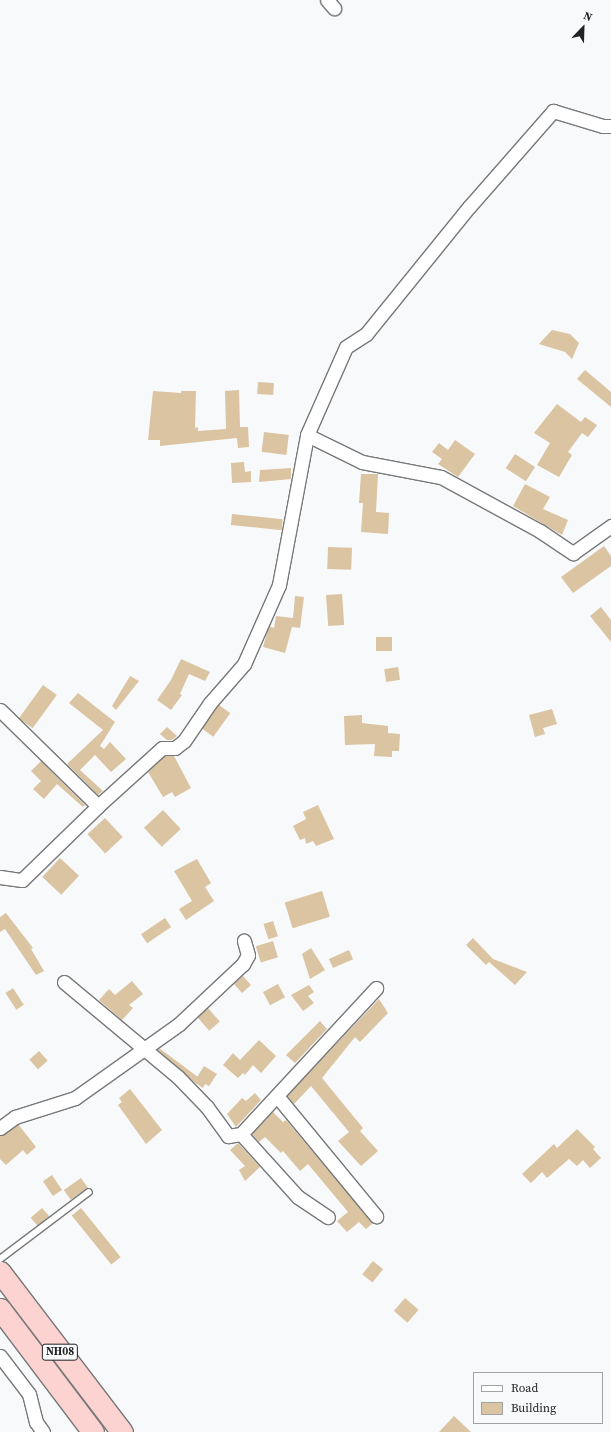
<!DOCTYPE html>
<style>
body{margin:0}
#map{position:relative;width:611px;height:1432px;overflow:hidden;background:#f8f9fa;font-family:"Source Serif 4",serif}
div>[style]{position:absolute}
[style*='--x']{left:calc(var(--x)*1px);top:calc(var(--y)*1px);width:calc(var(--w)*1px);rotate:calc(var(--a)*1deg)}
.building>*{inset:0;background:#dbc4a2;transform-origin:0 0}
.roads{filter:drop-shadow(1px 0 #777879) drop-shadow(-1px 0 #777879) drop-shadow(0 1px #777879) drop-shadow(0 -1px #777879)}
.service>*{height:6px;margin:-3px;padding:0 3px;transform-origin:3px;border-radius:3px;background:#fff}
.minor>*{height:13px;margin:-6.5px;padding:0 6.5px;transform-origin:6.5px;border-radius:6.5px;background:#fff}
.trunk>*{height:21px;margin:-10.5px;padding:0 10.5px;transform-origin:10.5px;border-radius:10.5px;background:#fcd3d0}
span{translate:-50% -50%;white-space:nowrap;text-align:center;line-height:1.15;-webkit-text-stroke:3.5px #f8f9fa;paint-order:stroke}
.shield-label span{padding:1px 3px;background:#f8f9fa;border:1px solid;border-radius:3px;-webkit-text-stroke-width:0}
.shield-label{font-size:11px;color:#212222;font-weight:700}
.legend{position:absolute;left:473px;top:1372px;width:130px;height:52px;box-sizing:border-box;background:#f8f9fa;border:1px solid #a2a3a4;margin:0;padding:5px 7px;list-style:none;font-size:12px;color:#212222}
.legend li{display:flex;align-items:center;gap:8px;height:20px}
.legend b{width:20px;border:1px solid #a2a3a4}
.north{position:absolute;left:563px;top:8px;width:40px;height:40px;-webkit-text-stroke:3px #f8f9fa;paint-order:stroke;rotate:23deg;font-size:11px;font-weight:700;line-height:16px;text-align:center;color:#212222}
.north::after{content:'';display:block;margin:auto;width:14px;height:18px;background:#212222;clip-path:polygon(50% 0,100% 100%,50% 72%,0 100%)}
</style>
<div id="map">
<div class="building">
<i style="clip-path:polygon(552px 330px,570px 334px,579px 343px,572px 359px,565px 352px,539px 344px)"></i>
<i style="clip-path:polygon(585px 370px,611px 392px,611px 407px,577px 379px)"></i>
<i style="left:258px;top:382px;width:16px;height:12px;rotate:4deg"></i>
<i style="clip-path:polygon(239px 390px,240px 427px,248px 427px,249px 447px,238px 448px,237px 438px,160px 446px,160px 440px,148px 440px,153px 391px,181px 393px,181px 391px,196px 391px,195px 428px,198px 427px,198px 431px,226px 429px,225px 391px)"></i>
<i style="clip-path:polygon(557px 404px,581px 422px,585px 417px,597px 425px,588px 437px,582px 433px,568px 452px,572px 455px,559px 477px,537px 465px,550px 443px,534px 433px)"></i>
<i style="left:264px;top:432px;width:25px;height:20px;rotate:7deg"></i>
<i style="clip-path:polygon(455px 440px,475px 454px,458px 477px,438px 464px,442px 459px,432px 452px,439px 443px,448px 450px)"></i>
<i style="left:515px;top:454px;width:24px;height:17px;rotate:33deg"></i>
<i style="clip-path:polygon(244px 462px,245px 472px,251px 471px,251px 482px,232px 483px,231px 463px)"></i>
<i style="clip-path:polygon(291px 468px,291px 479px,259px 482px,260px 470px)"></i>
<i style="clip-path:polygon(361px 474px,378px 474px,376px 512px,389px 513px,388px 534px,361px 532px,363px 503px,359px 503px)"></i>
<i style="clip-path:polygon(525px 484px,550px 497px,543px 509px,568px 520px,562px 535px,513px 506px)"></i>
<i style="left:232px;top:514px;width:51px;height:11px;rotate:6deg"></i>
<i style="clip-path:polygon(604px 546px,611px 556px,611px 566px,573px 593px,561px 577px)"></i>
<i style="left:328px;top:547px;width:24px;height:22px;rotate:2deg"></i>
<i style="left:342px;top:594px;width:31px;height:16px;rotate:86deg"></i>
<i style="clip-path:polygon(295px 596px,304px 597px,300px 628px,292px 627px,285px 653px,263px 647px,269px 626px,274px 628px,276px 616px,293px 618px)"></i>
<i style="clip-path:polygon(601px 607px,611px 620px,611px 642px,590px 616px)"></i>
<i style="left:392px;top:637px;width:14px;height:16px;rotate:90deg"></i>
<i style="clip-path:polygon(181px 659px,210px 672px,205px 681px,189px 674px,180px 694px,182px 695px,171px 710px,157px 700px,171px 680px)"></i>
<i style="left:398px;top:667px;width:13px;height:14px;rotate:81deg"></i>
<i style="clip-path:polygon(130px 676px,139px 681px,116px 710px,112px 706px)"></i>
<i style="left:43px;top:685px;width:17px;height:41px;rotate:36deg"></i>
<i style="clip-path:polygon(78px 693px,115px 722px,100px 746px,104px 749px,110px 742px,126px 759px,111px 772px,95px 755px,80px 770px,103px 791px,98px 795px,67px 764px,103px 730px,69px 703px)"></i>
<i style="left:219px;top:705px;width:14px;height:29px;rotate:36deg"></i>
<i style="clip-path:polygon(552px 709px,557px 724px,543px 728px,545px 734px,535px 737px,529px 715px)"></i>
<i style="clip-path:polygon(362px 715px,362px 723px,388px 726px,388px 733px,400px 734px,399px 751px,392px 751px,392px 757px,374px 756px,375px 744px,345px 745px,344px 716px)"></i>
<i style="clip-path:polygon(167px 727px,177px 736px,172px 740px,167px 740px,160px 734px)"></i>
<i style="clip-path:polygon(165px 756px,174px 756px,191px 788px,175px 797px,172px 792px,163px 797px,148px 772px)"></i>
<i style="clip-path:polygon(41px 761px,85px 805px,83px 807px,57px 784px,44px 799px,33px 789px,41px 781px,31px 771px)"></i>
<i style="clip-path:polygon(318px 805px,334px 839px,316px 846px,313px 841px,306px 844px,305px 838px,300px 840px,293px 826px,306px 819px,303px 812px)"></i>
<i style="left:163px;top:810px;width:26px;height:26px;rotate:47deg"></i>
<i style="left:105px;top:818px;width:26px;height:24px;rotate:47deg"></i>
<i style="left:60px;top:858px;width:26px;height:26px;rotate:43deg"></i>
<i style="clip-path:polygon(197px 859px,211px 883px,205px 887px,214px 901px,186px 920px,179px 909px,192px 901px,174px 871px)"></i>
<i style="left:322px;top:891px;width:27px;height:39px;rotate:73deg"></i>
<i style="clip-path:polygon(6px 913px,33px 948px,31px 949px,44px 971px,36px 975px,5px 929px,0 932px,0 917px)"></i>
<i style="left:165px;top:918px;width:11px;height:29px;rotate:56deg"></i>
<i style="left:273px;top:921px;width:16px;height:10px;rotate:72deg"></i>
<i style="clip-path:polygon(473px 938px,493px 959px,527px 972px,515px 985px,489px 962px,486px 965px,466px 945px)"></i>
<i style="left:273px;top:941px;width:17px;height:18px;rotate:73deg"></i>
<i style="clip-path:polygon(311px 948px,325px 970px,310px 979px,302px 954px)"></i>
<i style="left:349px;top:950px;width:10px;height:22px;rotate:66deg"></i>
<i style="left:243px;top:976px;width:12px;height:12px;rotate:48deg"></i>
<i style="clip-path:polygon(132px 981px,143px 994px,129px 1005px,133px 1008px,122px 1020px,99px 1000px,109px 989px,115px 995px)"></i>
<i style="left:278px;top:984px;width:15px;height:17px;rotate:62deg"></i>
<i style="clip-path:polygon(309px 985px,314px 992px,308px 996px,314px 1003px,303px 1011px,291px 995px)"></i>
<i style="left:13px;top:988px;width:20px;height:9px;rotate:57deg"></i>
<i style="clip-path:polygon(379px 999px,388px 1013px,360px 1042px,355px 1037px,322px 1078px,363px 1128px,360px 1131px,378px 1151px,361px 1166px,338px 1141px,349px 1132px,311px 1086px,294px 1104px,287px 1096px)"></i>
<i style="left:208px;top:1008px;width:18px;height:14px;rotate:49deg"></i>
<i style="clip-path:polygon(320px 1021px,327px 1029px,295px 1063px,286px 1055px)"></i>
<i style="clip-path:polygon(259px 1040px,276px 1056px,261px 1073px,253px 1065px,245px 1075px,243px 1073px,238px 1078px,223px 1065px,233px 1053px,240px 1060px)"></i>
<i style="clip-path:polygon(159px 1048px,198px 1077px,194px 1082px,157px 1049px)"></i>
<i style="left:39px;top:1051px;width:13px;height:13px;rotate:48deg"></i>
<i style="clip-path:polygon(204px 1066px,217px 1074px,209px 1086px,205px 1084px,203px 1088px,194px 1082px)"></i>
<i style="clip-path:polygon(130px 1089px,162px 1130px,146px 1144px,118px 1105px,122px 1102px,119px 1098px)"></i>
<i style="clip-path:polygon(255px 1093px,261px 1100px,236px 1127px,227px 1114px,242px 1098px,246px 1101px)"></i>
<i style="clip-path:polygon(273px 1112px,283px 1122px,286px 1120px,373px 1223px,366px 1229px,359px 1222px,347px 1232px,337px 1221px,348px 1212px,308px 1164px,300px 1171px,283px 1151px,281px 1153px,265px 1137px,259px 1142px,252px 1134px)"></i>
<i style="clip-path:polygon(18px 1124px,36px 1147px,27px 1155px,23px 1150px,6px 1165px,0 1159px,0 1136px)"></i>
<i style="clip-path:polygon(577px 1129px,595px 1147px,593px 1149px,601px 1158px,590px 1168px,583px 1160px,577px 1166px,569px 1159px,547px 1178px,542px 1172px,531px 1183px,522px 1174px,554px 1144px,557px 1148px)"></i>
<i style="clip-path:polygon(238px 1143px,260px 1167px,245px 1181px,239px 1170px,245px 1166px,230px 1150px)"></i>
<i style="left:52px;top:1175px;width:18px;height:11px;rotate:56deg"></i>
<i style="left:81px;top:1178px;width:12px;height:21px;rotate:55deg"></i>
<i style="left:42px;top:1208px;width:11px;height:15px;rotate:49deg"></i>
<i style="left:81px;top:1208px;width:63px;height:12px;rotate:51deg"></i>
<i style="left:373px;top:1261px;width:13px;height:17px;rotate:39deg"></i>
<i style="left:405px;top:1298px;width:18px;height:17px;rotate:41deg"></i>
<i style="clip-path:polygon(454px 1416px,471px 1432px,439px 1432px)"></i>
</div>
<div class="roads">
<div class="service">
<i style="--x:0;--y:1259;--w:111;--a:-37"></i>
</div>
<div class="minor">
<i style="--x:327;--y:0;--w:11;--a:49"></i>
<i style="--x:307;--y:435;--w:96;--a:-66.1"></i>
<i style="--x:346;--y:347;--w:24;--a:-33"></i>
<i style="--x:366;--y:334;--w:164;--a:-51"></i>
<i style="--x:469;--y:207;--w:128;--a:-48.8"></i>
<i style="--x:553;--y:111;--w:52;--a:16.7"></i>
<i style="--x:603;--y:126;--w:8;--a:0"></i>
<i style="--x:0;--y:710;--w:137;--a:44.4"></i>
<i style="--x:0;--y:877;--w:22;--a:8"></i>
<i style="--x:22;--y:880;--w:106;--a:-44.2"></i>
<i style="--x:98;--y:806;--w:86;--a:-42.2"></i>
<i style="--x:162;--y:748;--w:13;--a:0"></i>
<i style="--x:175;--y:748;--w:11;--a:-38"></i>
<i style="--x:184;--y:741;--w:46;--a:-55.6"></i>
<i style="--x:210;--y:703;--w:52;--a:-48.9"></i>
<i style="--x:244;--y:664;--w:86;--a:-66.1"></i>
<i style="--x:279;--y:585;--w:153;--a:-79.4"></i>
<i style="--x:307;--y:435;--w:61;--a:26.1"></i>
<i style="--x:362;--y:462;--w:80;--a:10.8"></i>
<i style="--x:441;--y:477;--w:113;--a:28.6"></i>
<i style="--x:540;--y:531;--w:40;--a:34"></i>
<i style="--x:573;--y:553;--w:47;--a:-35.4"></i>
<i style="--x:64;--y:982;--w:148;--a:39.8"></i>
<i style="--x:178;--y:1077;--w:42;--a:46"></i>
<i style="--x:207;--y:1107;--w:36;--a:54"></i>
<i style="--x:228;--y:1136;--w:13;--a:-9"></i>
<i style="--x:241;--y:1134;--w:85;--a:47.9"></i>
<i style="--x:298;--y:1197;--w:36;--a:34"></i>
<i style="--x:277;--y:1096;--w:156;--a:50.5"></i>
<i style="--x:0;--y:1128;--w:19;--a:-36"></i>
<i style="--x:15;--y:1117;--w:63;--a:-17.6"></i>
<i style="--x:75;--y:1098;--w:128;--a:-35.4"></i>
<i style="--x:179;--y:1024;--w:88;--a:-43.2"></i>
<i style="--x:243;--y:964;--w:10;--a:-61"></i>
<i style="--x:248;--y:955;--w:15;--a:-106"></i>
<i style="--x:241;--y:1134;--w:199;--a:-47.2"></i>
<i style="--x:0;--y:1356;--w:48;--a:52.7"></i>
<i style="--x:29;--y:1394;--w:29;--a:76"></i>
<i style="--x:36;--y:1422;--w:12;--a:55"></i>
</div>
<div class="trunk">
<i style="--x:0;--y:1272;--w:201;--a:52.7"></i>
<i style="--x:0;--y:1309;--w:154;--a:52.9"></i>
</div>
</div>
<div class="shield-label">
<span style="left:60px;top:1352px">NH08</span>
</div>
<ul class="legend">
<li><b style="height:5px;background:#fff"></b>Road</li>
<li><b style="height:11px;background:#dbc4a2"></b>Building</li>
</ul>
<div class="north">N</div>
</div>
